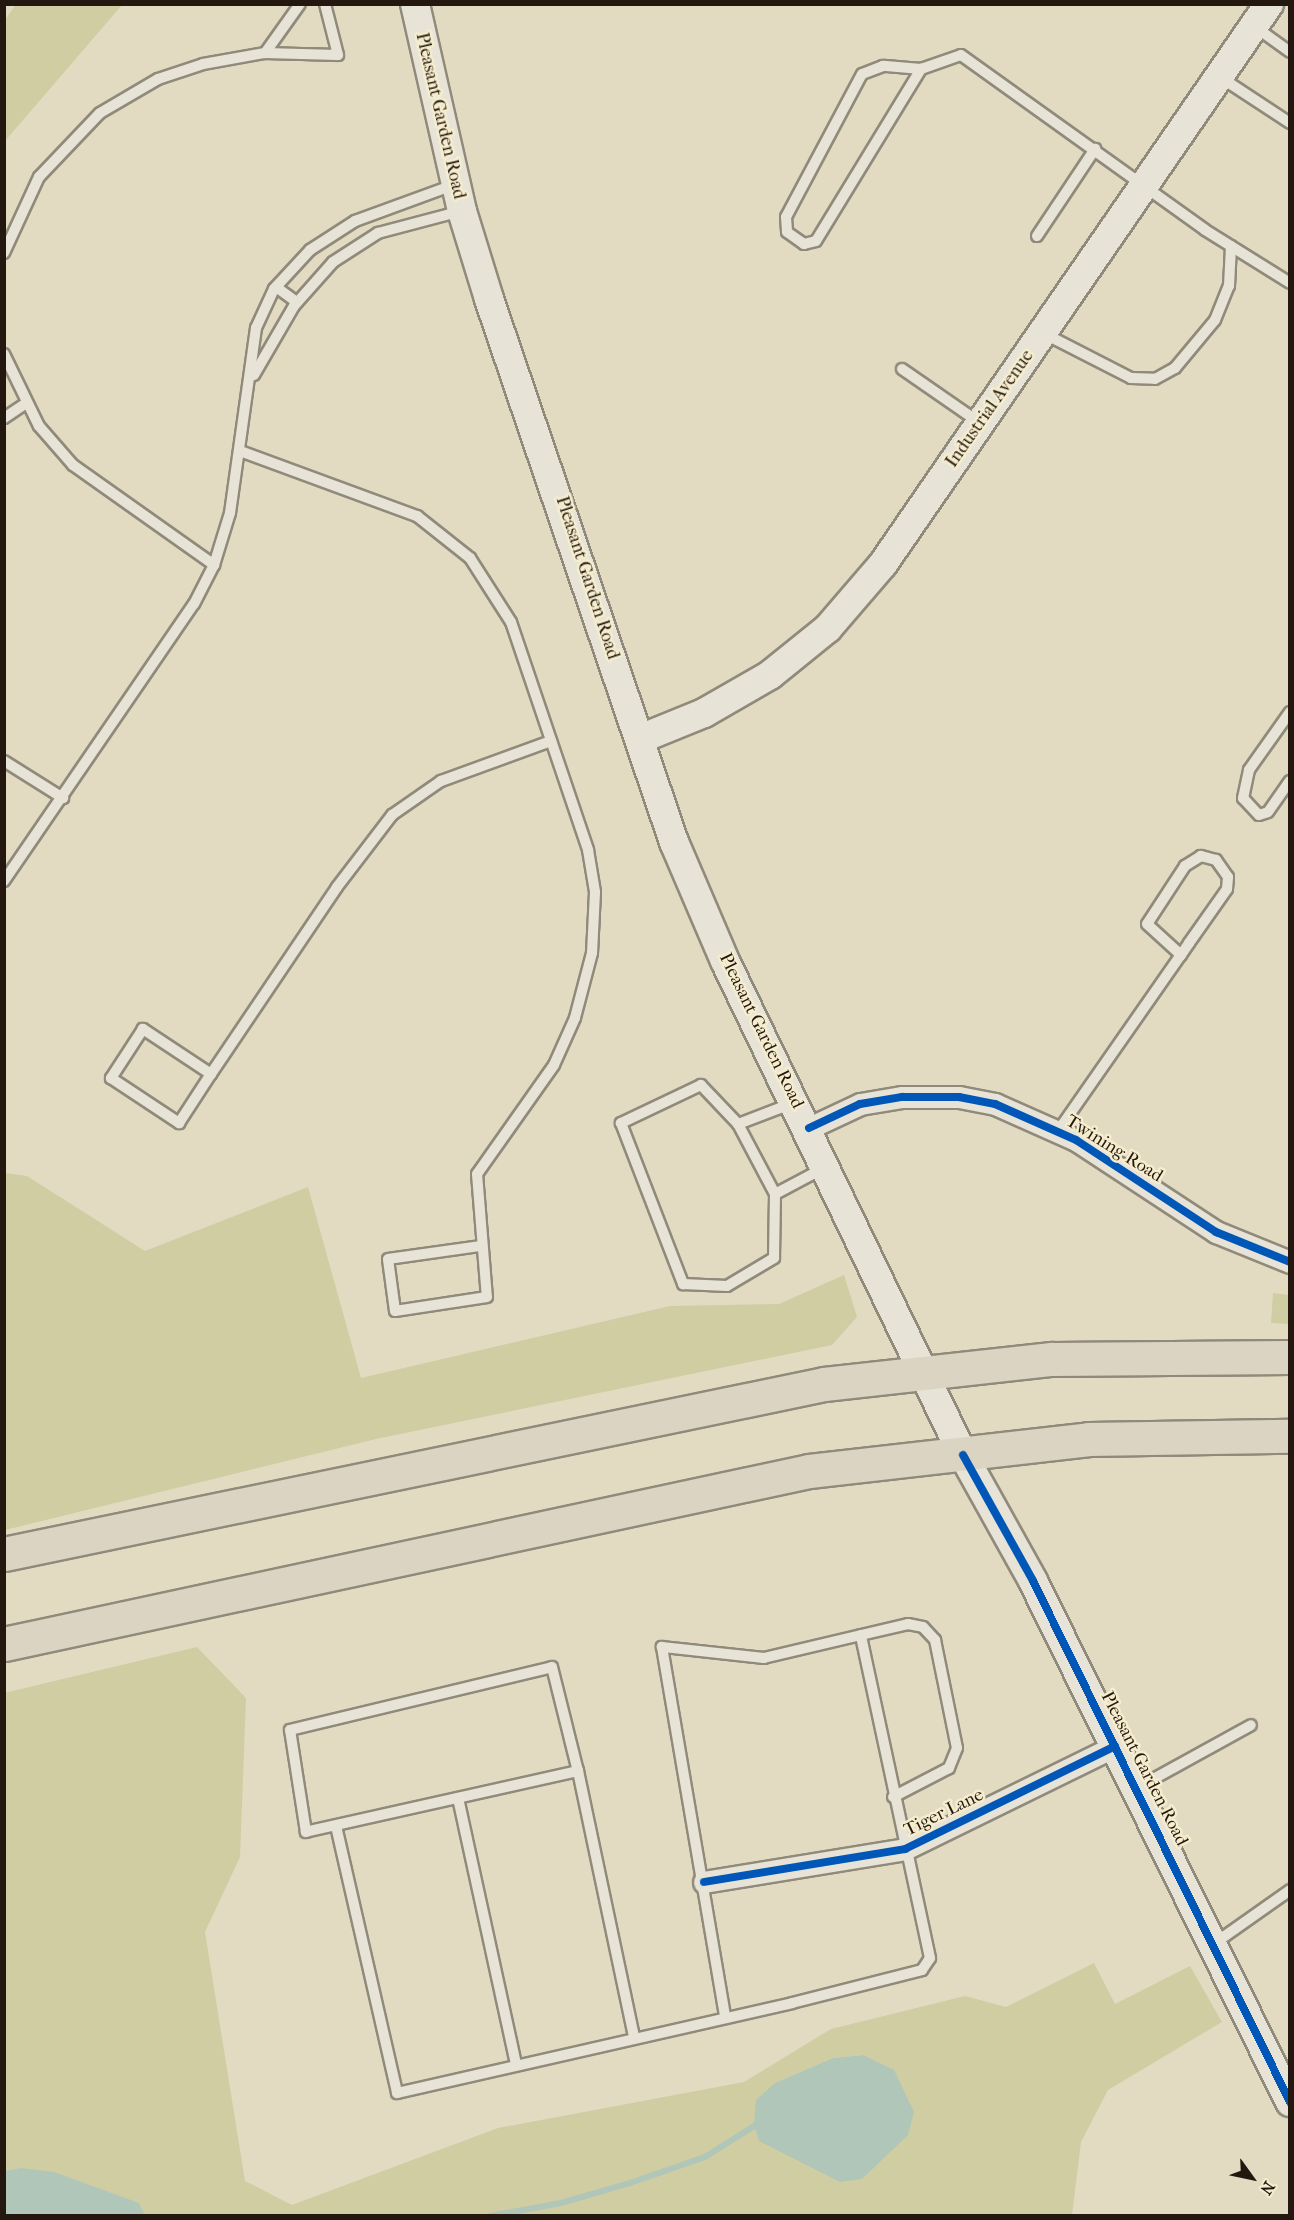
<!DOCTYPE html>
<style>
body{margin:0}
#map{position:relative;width:1294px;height:2220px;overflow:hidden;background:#e2dbc1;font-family:"IM FELL French Canon",serif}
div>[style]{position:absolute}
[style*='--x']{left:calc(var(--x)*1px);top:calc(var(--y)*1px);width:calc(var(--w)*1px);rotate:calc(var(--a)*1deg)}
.green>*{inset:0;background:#d0cda2}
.water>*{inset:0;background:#b0c6b8}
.stream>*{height:6px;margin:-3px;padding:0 3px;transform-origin:3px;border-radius:3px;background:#b0c6b8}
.roads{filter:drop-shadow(2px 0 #908a7b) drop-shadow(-2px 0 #908a7b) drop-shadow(0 2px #908a7b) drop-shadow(0 -2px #908a7b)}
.lane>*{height:10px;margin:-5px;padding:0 5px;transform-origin:5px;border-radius:5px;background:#e7e4d7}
.street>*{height:21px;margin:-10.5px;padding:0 10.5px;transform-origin:10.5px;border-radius:10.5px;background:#e7e4d7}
.secondary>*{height:28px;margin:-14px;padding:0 14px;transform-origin:14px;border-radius:14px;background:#e7e4d7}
.highway>*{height:33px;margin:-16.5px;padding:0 16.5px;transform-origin:16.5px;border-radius:16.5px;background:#dbd4c2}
.cycleway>*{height:8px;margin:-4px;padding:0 4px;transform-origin:4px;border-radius:4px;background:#0057b8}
span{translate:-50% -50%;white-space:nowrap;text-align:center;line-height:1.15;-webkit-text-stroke:5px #f5edce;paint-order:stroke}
.street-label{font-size:18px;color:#24170f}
.frame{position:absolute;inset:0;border:6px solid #24170f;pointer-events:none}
.north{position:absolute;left:1222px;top:2148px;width:60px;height:60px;-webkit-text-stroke:4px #f5edce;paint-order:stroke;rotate:123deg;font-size:16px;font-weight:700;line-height:24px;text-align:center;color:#24170f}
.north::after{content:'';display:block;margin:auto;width:21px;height:27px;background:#24170f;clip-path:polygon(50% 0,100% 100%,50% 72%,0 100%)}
</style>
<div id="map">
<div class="green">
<i style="clip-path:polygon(16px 4px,122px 5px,5px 141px,5px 20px)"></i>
<i style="clip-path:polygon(5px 1173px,27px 1176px,145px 1251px,308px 1187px,361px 1378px,670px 1306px,779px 1304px,844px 1275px,857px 1317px,832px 1345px,376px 1439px,5px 1530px)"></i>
<i style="clip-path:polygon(1273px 1293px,1289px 1295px,1289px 1324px,1271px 1323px)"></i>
<i style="clip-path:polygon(evenodd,197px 1647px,246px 1698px,240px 1857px,205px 1932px,245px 2181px,292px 2205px,498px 2128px,744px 2082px,831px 2029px,965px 1996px,1006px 2007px,1094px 1963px,1115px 2004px,1190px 1966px,1222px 2022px,1108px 2090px,1081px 2142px,1072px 2215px,145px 2215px,139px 2203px,20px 2168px,5px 2171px,4px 1693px,197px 1647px,863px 2055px,775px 2083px,833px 2058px,863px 2055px)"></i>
</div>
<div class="water">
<i style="clip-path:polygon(863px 2055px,894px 2070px,914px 2112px,908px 2135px,862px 2179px,840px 2182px,759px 2141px,754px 2124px,756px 2100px,775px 2083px,833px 2058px)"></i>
<i style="clip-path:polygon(20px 2168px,54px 2172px,139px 2203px,145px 2215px,5px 2215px,5px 2171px)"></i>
</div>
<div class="stream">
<i style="--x:490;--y:2216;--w:72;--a:-10.4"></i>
<i style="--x:561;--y:2203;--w:72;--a:-16.2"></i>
<i style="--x:630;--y:2183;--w:79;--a:-19.1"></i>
<i style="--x:705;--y:2157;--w:64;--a:-32.2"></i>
</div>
<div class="roads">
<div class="lane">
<i style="--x:1254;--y:26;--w:44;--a:35.8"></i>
<i style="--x:265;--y:53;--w:60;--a:-54.5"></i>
<i style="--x:921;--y:69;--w:38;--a:-175"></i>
<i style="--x:883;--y:66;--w:22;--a:159"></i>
<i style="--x:862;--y:74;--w:162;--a:118"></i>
<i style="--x:786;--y:217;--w:15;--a:86"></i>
<i style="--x:787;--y:232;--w:21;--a:35"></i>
<i style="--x:804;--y:244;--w:12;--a:-14"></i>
<i style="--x:816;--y:241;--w:202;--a:-58.6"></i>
<i style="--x:921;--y:69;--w:42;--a:-19.3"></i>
<i style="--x:961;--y:55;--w:300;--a:35.6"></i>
<i style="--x:1205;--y:230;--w:100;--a:31.9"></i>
<i style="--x:1220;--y:77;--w:84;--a:33.3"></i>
<i style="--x:1037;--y:236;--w:105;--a:-56.3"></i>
<i style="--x:4;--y:253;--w:84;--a:-65.3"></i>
<i style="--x:39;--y:177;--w:88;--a:-46.4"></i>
<i style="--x:100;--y:113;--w:67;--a:-30.4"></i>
<i style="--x:158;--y:79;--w:47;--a:-18.4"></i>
<i style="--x:203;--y:64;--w:63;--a:-10.1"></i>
<i style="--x:265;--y:53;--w:73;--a:1.6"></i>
<i style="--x:338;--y:55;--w:53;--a:-104.3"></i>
<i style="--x:276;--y:287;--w:26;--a:36"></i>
<i style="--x:1043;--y:333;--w:99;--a:27.1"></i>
<i style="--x:1131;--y:378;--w:24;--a:2"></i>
<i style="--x:1155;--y:379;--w:23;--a:-29"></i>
<i style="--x:1175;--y:368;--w:62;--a:-50.2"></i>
<i style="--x:1215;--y:320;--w:37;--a:-68"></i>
<i style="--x:1229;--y:286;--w:40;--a:-87.1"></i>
<i style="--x:4;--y:354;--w:80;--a:64.1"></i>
<i style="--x:39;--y:426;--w:52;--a:48.9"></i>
<i style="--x:73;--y:465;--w:173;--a:35.3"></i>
<i style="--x:902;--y:369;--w:95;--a:34.7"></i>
<i style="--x:254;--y:375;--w:80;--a:-59.9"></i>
<i style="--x:294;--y:306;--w:59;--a:-48.4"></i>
<i style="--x:333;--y:262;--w:54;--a:-32.8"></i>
<i style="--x:378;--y:233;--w:86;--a:-14.8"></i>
<i style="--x:4;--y:418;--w:25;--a:-34"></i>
<i style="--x:240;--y:451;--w:189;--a:20.2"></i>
<i style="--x:417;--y:516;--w:68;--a:38.4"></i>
<i style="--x:470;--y:558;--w:76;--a:57.4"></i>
<i style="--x:511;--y:622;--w:241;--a:71.3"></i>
<i style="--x:588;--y:850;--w:43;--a:80.5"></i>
<i style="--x:595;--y:892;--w:61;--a:92.8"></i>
<i style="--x:592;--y:953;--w:67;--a:104.7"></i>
<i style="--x:575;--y:1018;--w:51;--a:114.1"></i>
<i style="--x:554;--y:1065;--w:133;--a:125.2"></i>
<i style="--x:477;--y:1174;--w:123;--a:85.4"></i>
<i style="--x:487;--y:1297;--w:93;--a:171.3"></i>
<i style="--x:395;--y:1311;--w:52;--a:-97.7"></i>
<i style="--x:388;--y:1259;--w:94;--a:-8"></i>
<i style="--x:1290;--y:712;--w:71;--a:125.3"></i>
<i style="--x:1249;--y:770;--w:29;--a:102"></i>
<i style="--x:1243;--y:798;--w:23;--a:47"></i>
<i style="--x:1259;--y:815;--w:9;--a:-18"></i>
<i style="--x:1268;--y:812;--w:38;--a:-55"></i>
<i style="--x:4;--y:761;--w:70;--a:32.1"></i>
<i style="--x:4;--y:881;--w:336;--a:-55.6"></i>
<i style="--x:194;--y:604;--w:44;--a:-62.9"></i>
<i style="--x:214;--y:565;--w:54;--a:-72.9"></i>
<i style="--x:230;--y:513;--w:187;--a:-82"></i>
<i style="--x:256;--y:328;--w:43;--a:-65.2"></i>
<i style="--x:274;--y:289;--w:53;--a:-47.3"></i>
<i style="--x:310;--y:250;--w:54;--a:-32.8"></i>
<i style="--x:355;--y:221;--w:108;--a:-20.1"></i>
<i style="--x:211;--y:1074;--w:82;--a:-146.5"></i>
<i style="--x:143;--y:1029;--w:59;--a:123.1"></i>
<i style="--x:111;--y:1078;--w:82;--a:33.5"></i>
<i style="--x:179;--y:1123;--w:59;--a:-56.9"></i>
<i style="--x:211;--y:1074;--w:225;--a:-56"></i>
<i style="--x:337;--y:887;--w:91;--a:-52.6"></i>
<i style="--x:392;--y:815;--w:60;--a:-34.8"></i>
<i style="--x:441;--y:781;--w:117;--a:-20"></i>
<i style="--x:793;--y:1103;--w:59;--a:159.1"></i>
<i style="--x:738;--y:1124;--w:54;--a:-133.5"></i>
<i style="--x:701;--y:1085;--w:89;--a:154.6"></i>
<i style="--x:621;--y:1123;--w:173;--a:68.9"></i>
<i style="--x:683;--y:1284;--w:44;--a:2.6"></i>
<i style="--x:727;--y:1286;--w:55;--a:-30.8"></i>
<i style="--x:774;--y:1258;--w:64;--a:-89.1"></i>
<i style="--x:775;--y:1194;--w:53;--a:-28"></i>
<i style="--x:738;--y:1124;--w:79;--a:62.1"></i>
<i style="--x:1058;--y:1131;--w:215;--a:-55.1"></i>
<i style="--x:1181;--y:955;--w:14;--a:-56"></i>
<i style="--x:1189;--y:943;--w:66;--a:-54.9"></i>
<i style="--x:1227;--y:889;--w:12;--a:-85"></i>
<i style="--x:1228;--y:877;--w:21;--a:-125"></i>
<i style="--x:1216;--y:860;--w:16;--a:-165"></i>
<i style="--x:1201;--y:856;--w:19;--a:148"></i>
<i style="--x:1185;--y:866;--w:69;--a:123.2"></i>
<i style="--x:1147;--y:924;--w:46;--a:42.4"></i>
<i style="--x:861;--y:1635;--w:48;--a:-13.2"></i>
<i style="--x:908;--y:1624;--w:15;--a:11"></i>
<i style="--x:923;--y:1627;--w:18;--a:47"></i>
<i style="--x:935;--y:1640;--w:110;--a:78.5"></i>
<i style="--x:957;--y:1748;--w:22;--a:112"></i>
<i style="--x:949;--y:1768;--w:63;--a:152.6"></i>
<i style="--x:552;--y:1667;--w:107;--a:76"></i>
<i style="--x:578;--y:1771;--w:279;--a:167.4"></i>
<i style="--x:306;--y:1832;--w:103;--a:-98.9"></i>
<i style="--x:290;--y:1730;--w:269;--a:-13.5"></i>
<i style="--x:578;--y:1771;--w:272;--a:78.1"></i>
<i style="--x:1137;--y:1788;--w:130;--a:-28.9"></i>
<i style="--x:458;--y:1798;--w:273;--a:77.7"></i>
<i style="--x:336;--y:1826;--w:274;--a:77.1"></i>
<i style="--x:397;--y:2093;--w:405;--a:-12.8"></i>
<i style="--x:792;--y:2003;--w:134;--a:-14.2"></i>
<i style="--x:922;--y:1970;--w:14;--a:-56"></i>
<i style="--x:930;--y:1958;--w:330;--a:-102.1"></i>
<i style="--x:861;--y:1635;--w:100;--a:166.7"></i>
<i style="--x:764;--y:1658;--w:103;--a:-173.8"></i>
<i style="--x:662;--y:1647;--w:374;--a:80.3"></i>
<i style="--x:1215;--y:1943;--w:92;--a:-35.2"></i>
</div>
<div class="street">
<i style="--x:809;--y:1128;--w:56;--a:-25.2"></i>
<i style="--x:860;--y:1104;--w:43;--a:-9.5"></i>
<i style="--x:902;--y:1097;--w:57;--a:0"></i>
<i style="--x:959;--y:1097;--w:37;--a:11"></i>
<i style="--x:995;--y:1104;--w:89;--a:24"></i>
<i style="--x:1076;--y:1140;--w:168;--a:33.3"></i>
<i style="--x:1216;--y:1232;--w:80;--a:22.1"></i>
<i style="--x:704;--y:1882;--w:204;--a:-9.3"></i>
<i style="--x:905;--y:1849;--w:234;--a:-26.1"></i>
</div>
<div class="secondary">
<i style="--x:415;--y:4;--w:212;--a:77.2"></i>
<i style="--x:462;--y:211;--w:92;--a:72.9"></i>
<i style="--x:489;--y:299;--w:574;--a:71.19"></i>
<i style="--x:674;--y:842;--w:129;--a:66.8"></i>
<i style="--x:725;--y:961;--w:548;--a:64.28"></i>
<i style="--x:963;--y:1455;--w:144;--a:60.9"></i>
<i style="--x:1033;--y:1581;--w:581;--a:63.74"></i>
<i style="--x:640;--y:739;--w:69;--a:-22.1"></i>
<i style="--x:704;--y:713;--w:76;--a:-29.9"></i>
<i style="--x:770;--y:675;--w:75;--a:-39"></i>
<i style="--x:828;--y:628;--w:84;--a:-49.3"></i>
<i style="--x:883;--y:564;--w:680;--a:-55.42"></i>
</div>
<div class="highway">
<i style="--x:4;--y:1554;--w:837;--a:-11.71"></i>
<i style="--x:824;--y:1384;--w:229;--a:-6.3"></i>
<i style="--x:1052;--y:1359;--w:238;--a:-0.5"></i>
<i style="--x:4;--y:1644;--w:823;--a:-12.13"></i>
<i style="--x:809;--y:1471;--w:282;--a:-6.5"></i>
<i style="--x:1089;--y:1439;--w:201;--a:-0.9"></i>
</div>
</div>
<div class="cycleway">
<i style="--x:809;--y:1128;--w:56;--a:-25.2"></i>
<i style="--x:860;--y:1104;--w:43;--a:-9.5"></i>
<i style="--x:902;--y:1097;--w:57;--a:0"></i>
<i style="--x:959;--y:1097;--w:37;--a:11"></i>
<i style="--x:995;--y:1104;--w:89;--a:24"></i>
<i style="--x:1076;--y:1140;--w:168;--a:33.3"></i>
<i style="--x:1216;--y:1232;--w:80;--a:22.1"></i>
<i style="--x:963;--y:1455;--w:144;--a:60.9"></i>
<i style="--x:1033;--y:1581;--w:581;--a:63.74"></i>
<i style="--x:704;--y:1882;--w:204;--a:-9.3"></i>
<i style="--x:905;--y:1849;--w:234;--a:-26.1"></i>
</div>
<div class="street-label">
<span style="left:440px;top:116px;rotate:77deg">Pleasant Garden Road</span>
<span style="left:990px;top:409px;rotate:-55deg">Industrial Avenue</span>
<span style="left:587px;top:578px;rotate:72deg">Pleasant Garden Road</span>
<span style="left:761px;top:1031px;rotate:64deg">Pleasant Garden Road</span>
<span style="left:1114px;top:1149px;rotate:32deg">Twining Road</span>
<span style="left:1144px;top:1769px;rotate:63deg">Pleasant Garden Road</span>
<span style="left:944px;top:1813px;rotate:-26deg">Tiger Lane</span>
</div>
<div class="frame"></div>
<div class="north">N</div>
</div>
